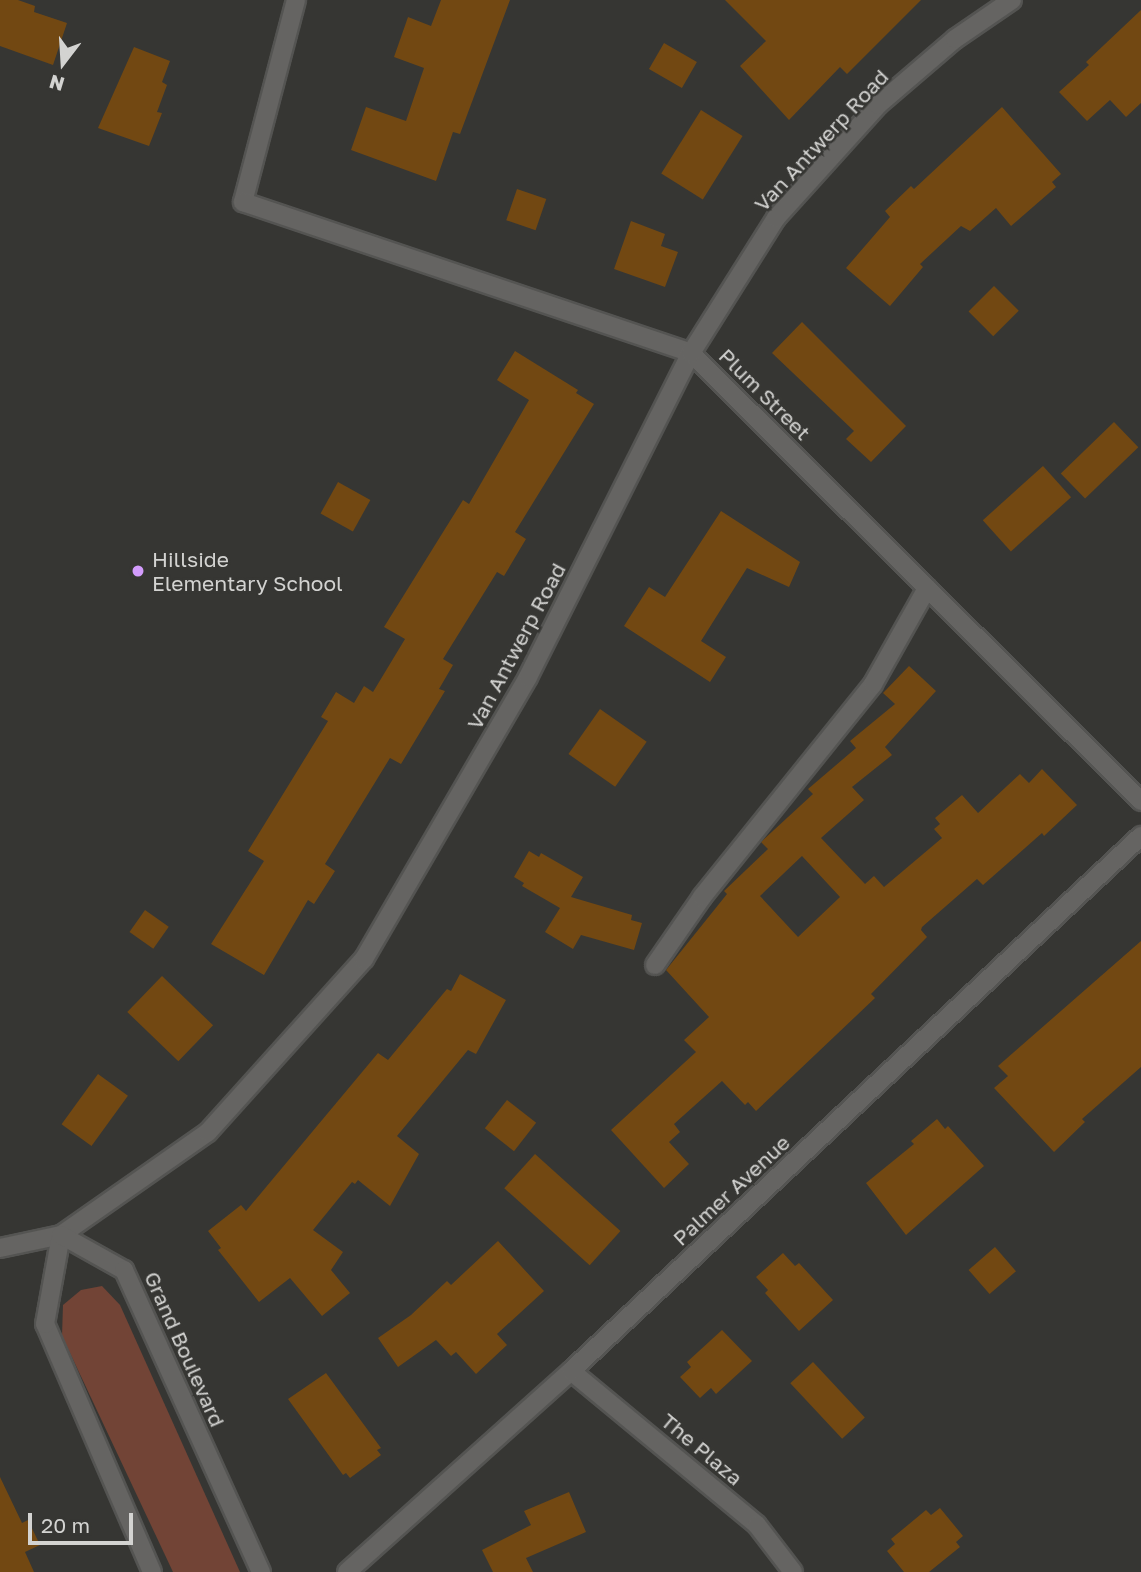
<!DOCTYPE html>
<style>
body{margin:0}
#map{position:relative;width:1141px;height:1572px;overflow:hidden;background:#363633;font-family:"Golos Text",sans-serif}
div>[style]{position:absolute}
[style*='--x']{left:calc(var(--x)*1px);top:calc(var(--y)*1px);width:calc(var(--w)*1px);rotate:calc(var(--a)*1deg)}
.green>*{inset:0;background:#724436}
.building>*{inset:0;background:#724812;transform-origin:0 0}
.roads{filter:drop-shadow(2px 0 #545452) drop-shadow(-2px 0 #545452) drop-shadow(0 2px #545452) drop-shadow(0 -2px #545452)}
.service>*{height:18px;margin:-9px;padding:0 9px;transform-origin:9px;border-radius:9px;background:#656462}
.minor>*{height:18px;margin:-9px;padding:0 9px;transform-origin:9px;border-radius:9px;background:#656462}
.tertiary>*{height:18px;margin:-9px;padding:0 9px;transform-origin:9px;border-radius:9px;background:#656462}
.dots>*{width:19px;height:19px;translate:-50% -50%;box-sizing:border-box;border:4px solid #363633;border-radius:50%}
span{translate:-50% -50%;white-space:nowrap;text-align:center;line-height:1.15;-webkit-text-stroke:5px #363633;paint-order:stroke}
.street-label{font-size:21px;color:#d3d3d1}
.poi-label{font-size:21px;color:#d3d3d1}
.left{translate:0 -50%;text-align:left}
.north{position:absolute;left:28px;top:28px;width:70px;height:70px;-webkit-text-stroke:5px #363633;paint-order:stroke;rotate:197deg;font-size:19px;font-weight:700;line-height:28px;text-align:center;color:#d3d3d1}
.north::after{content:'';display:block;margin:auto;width:24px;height:32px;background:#d3d3d1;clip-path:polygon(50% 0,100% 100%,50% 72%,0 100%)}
.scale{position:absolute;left:28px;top:1513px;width:105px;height:32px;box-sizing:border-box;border:4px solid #d3d3d1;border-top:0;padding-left:9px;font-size:21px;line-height:24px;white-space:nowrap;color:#d3d3d1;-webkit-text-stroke:5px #363633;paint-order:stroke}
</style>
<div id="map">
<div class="green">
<i style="clip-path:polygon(102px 1286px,120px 1305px,240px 1572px,173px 1572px,62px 1336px,63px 1305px,81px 1290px)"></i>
</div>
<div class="building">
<i style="clip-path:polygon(0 0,18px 0,35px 6px,34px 12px,67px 23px,53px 65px,0 46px)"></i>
<i style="clip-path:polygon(441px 0,510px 0,460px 134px,453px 132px,436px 181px,351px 150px,366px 107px,406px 121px,424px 68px,394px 57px,408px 17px,431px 26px)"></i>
<i style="clip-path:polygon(725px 0,921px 0,847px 74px,840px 67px,789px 120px,740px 66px,766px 41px)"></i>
<i style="clip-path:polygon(1141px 10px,1141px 103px,1126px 117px,1110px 100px,1087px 121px,1059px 92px,1089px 65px,1086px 62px)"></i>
<i style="left:664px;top:43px;width:38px;height:30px;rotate:30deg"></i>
<i style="clip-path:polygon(134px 47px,170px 61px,162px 82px,167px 85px,157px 112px,162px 113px,149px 146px,98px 128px)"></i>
<i style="clip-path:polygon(1002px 107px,1061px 174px,1052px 182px,1056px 187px,1011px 226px,996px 208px,970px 231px,961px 226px,920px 264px,923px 267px,890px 306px,846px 268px,890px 217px,885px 211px,911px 186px,914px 189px)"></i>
<i style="left:701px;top:110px;width:49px;height:75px;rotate:32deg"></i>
<i style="left:517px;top:189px;width:31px;height:33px;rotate:19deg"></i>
<i style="clip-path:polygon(631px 221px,665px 234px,661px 246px,678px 252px,665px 287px,614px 269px)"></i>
<i style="left:994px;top:286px;width:35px;height:36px;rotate:45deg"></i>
<i style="clip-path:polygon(802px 322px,906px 426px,871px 462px,846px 439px,854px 431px,772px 353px)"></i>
<i style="clip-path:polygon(515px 351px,578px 390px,576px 393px,594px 404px,515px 532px,526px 539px,504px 576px,497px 572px,443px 659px,453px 665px,439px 689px,445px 691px,401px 764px,390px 758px,325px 864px,335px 871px,314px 904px,308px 900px,264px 975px,211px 944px,264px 861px,248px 851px,328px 721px,321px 717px,336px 692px,354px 703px,364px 686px,373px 692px,405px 639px,384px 627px,463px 500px,469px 504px,529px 400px,497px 380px)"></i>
<i style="left:1114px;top:422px;width:35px;height:74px;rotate:46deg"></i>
<i style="left:1043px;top:466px;width:42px;height:81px;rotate:48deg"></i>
<i style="left:338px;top:482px;width:37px;height:36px;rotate:29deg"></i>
<i style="clip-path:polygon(721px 511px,800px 562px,789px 587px,747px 568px,701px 641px,726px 657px,710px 682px,624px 626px,649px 587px,665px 597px)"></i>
<i style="clip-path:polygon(evenodd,909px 666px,936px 691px,885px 747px,892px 755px,852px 787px,864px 800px,821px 838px,865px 884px,874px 876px,884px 887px,942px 838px,934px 829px,940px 824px,935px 818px,962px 795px,978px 813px,1020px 774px,1029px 783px,1042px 769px,1077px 805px,1044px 836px,1042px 833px,983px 885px,977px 879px,922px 927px,921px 930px,927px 937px,871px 994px,875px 998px,756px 1111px,748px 1102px,745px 1105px,722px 1081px,674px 1124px,680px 1132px,669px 1142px,689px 1164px,664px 1188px,611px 1130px,696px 1052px,684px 1040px,709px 1017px,666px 970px,727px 894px,724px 891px,768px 849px,761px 842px,813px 794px,808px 789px,856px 748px,850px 741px,895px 704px,883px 693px,909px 666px,802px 856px,840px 897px,798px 937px,760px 896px,802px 856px)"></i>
<i style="left:600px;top:709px;width:57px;height:55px;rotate:35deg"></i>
<i style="clip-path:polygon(529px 851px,539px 857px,541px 853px,583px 877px,571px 897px,632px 915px,631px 920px,642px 923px,634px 950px,581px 935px,573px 949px,545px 932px,560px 908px,522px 886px,524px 883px,514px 877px)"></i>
<i style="left:145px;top:910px;width:29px;height:27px;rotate:35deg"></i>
<i style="clip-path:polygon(1141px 941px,1141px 1067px,1082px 1119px,1085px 1122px,1054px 1152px,994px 1088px,1008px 1076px,998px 1066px)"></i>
<i style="clip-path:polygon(460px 974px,506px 1000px,476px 1054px,468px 1050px,397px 1136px,419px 1154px,390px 1206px,358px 1180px,355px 1184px,352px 1182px,313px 1230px,343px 1252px,331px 1270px,350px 1293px,322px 1316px,290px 1278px,259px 1302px,218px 1250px,221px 1248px,208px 1231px,241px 1205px,246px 1211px,378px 1053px,388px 1060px,447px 989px,451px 991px)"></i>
<i style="left:162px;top:976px;width:71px;height:50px;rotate:44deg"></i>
<i style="left:98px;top:1074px;width:37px;height:62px;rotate:36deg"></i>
<i style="left:507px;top:1100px;width:37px;height:36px;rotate:38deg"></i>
<i style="clip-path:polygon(937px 1119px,945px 1129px,948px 1126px,984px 1166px,906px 1235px,866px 1183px,914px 1144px,911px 1141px)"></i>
<i style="left:535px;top:1154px;width:115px;height:46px;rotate:42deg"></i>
<i style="clip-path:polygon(498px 1241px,544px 1291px,497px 1334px,507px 1345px,476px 1374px,456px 1352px,451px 1356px,436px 1340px,398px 1367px,378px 1338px,411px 1315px,447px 1281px,451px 1285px)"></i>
<i style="left:995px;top:1247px;width:32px;height:35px;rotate:49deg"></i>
<i style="clip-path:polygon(783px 1253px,795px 1266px,799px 1263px,833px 1300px,799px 1331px,765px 1293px,768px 1290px,756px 1277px)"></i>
<i style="clip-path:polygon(722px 1330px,752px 1361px,716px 1394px,711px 1388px,700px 1398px,680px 1377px,691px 1367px,687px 1362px)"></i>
<i style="left:813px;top:1362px;width:76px;height:31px;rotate:47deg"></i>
<i style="clip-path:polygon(326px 1373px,381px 1448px,377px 1450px,381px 1455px,350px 1478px,346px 1473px,343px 1475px,288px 1399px)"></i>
<i style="clip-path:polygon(0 1477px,22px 1523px,28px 1520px,40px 1545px,25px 1552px,34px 1572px,0 1572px)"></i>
<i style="clip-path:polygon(569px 1492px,586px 1532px,526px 1558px,533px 1572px,493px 1572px,482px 1550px,531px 1525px,524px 1511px)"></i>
<i style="clip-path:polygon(940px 1508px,963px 1536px,956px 1542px,960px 1547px,929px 1572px,904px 1572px,887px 1551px,895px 1544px,891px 1539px,926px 1510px,931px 1515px)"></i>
</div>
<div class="roads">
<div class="service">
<i style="--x:655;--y:965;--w:83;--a:-55.3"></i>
<i style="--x:702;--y:897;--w:273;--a:-51.2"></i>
<i style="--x:873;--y:684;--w:110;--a:-60.6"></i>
</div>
<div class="minor">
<i style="--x:296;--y:0;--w:209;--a:104.7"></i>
<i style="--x:243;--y:202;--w:473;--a:18.6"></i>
<i style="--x:691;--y:353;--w:635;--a:44.87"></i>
<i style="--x:571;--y:1371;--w:241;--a:39.6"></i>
<i style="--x:757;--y:1525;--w:59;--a:52.5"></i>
<i style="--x:347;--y:1572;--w:301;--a:-41.9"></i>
<i style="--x:571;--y:1371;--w:782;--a:-43.19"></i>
</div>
<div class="tertiary">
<i style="--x:0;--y:1248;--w:62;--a:-12"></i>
<i style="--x:61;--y:1235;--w:179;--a:-35"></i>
<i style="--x:208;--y:1132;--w:233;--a:-48"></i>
<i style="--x:364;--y:959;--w:326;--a:-59.8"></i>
<i style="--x:528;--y:677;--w:363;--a:-63.3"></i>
<i style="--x:691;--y:353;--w:160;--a:-57.8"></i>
<i style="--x:776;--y:218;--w:152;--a:-47.9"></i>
<i style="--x:878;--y:105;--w:101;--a:-40.6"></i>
<i style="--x:955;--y:39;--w:69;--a:-34.4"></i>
<i style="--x:152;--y:1572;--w:270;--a:-113.3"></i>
<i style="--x:45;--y:1324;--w:90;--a:-79.8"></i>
<i style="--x:61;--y:1235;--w:72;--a:29.1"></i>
<i style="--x:124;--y:1270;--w:332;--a:65.6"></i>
</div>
</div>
<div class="dots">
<i style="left:138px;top:571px;background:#d39cfc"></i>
</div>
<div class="street-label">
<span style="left:821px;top:140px;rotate:-47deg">Van Antwerp Road</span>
<span style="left:765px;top:394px;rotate:45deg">Plum Street</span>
<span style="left:516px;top:646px;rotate:-62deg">Van Antwerp Road</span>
<span style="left:731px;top:1190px;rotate:-43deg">Palmer Avenue</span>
<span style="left:185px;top:1349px;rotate:66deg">Grand Boulevard</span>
<span style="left:702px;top:1449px;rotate:40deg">The Plaza</span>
</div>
<div class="poi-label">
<span class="left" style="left:152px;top:571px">Hillside<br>Elementary School</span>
</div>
<div class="north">N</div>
<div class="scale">20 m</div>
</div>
